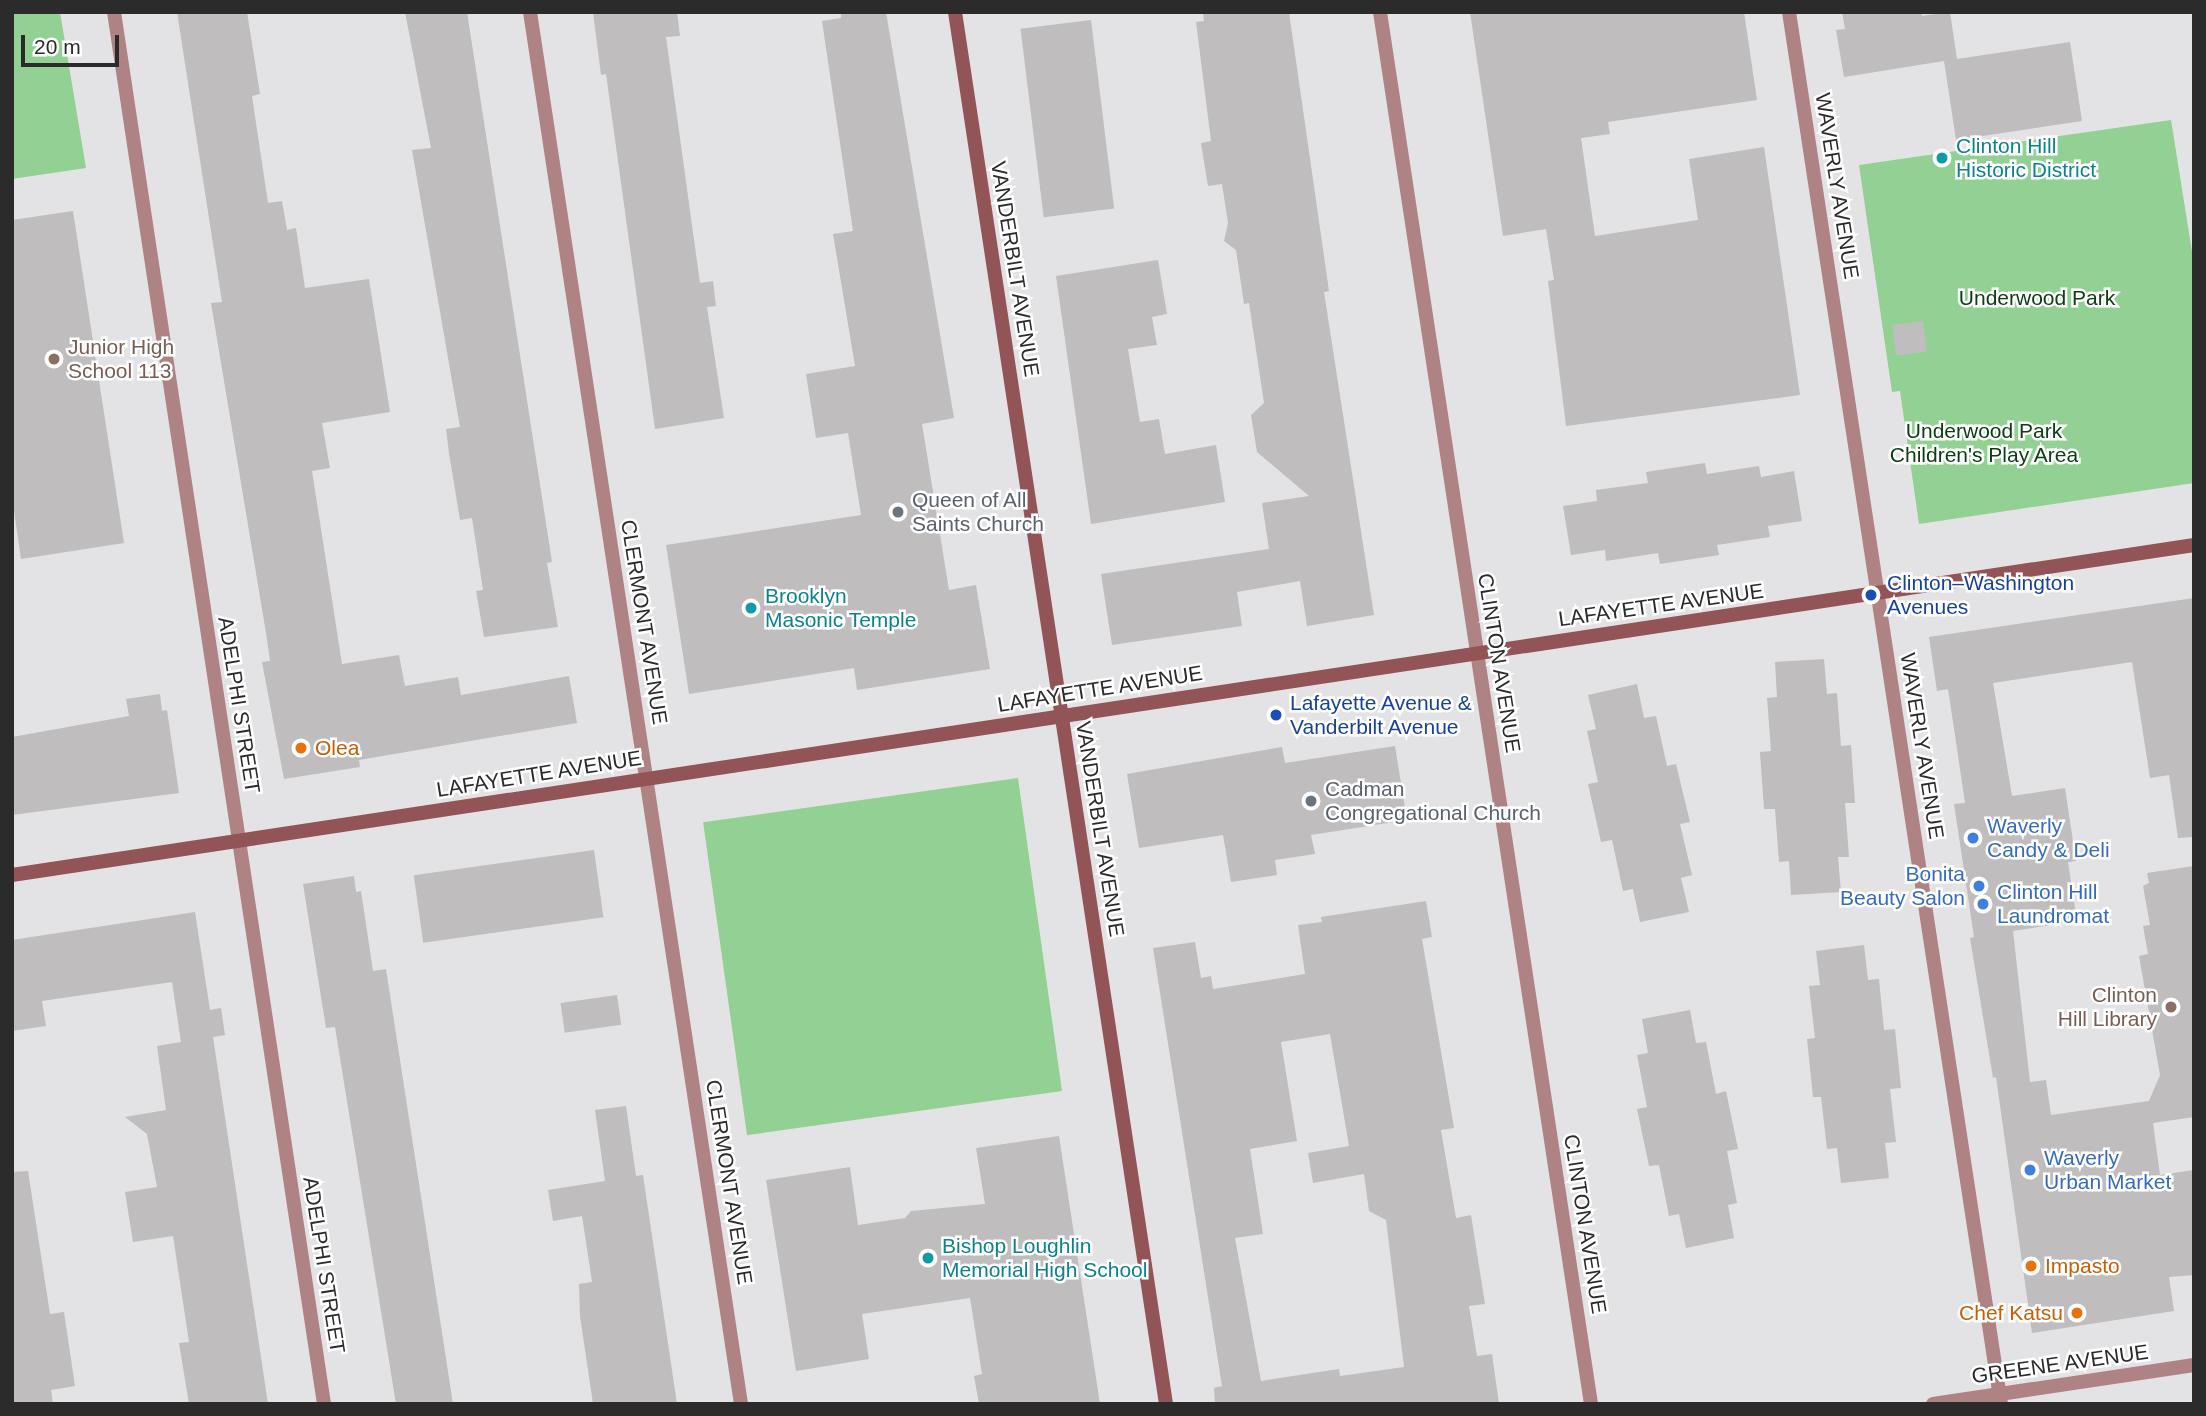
<!DOCTYPE html>
<meta charset="utf-8">
<style>
body{margin:0}
#map{position:relative;width:2206px;height:1416px;overflow:hidden;background:#e3e3e5;font-family:Helvetica,sans-serif}
div>[style]{position:absolute}
[style*='--x']{left:calc(var(--x)*1px);top:calc(var(--y)*1px);width:calc(var(--w)*1px);rotate:calc(var(--a)*1deg)}
.green>*{inset:0;background:#92d193;transform-origin:0 0}
.building>*{inset:0;background:#bfbdbd;transform-origin:0 0}
.street>*{height:14px;margin:-7px;padding:0 7px;transform-origin:7px;border-radius:7px;background:#af8384}
.secondary>*{height:14px;margin:-7px;padding:0 7px;transform-origin:7px;border-radius:7px;background:#925457}
.dots>*{width:19px;height:19px;translate:-50% -50%;box-sizing:border-box;border:4px solid #fff;border-radius:50%}
span{translate:-50% -50%;white-space:nowrap;text-align:center;line-height:1.15;-webkit-text-stroke:5px #fff;paint-order:stroke}
.culture-label{font-size:21px;color:#0d838f}
.left{translate:0 -50%;text-align:left}
.street-label{font-size:21px;color:#2b2b2c}
.park-label{font-size:21px;color:#0c4013}
.education-label{font-size:21px;color:#785e54}
.right{translate:-100% -50%;text-align:right}
.worship-label{font-size:21px;color:#5b616d}
.transit-label{font-size:21px;color:#164399}
.food-label{font-size:21px;color:#c56008}
.shop-label{font-size:21px;color:#366cbe}
.frame{position:absolute;inset:0;border:14px solid #2b2b2c;pointer-events:none}
.scale{position:absolute;left:21px;top:35px;width:98px;height:32px;box-sizing:border-box;border:4px solid #2b2b2c;border-top:0;padding-left:9px;font-size:21px;line-height:24px;white-space:nowrap;color:#2b2b2c;-webkit-text-stroke:5px #fff;paint-order:stroke}
</style>
<div id="map">
<div class="green">
<i style="clip-path:polygon(12px 12px,60px 12px,86px 168px,12px 179px)"></i>
<i style="clip-path:polygon(2171px 120px,2194px 264px,2194px 483px,1919px 524px,1900px 391px,1892px 392px,1859px 165px)"></i>
<i style="left:1018px;top:778px;width:316px;height:318px;rotate:82deg"></i>
</div>
<div class="building">
<i style="clip-path:polygon(177px 12px,247px 12px,260px 94px,252px 96px,268px 203px,282px 201px,287px 230px,296px 228px,305px 288px,369px 279px,390px 412px,322px 423px,330px 468px,312px 471px,342px 664px,399px 655px,405px 686px,458px 677px,461px 695px,569px 676px,577px 723px,359px 760px,360px 767px,284px 779px,262px 662px,270px 661px,266px 633px,211px 303px,222px 302px)"></i>
<i style="clip-path:polygon(405px 12px,467px 12px,552px 562px,547px 563px,558px 627px,484px 637px,476px 591px,483px 590px,472px 518px,460px 520px,449px 453px,446px 429px,460px 427px,412px 150px,431px 148px)"></i>
<i style="clip-path:polygon(593px 12px,677px 12px,680px 36px,666px 37px,700px 283px,713px 281px,716px 306px,707px 307px,724px 418px,655px 429px,606px 74px,601px 75px)"></i>
<i style="clip-path:polygon(841px 12px,886px 12px,954px 418px,922px 424px,949px 590px,976px 585px,990px 669px,857px 690px,854px 668px,689px 694px,666px 545px,861px 515px,848px 433px,816px 438px,806px 374px,855px 366px,833px 234px,853px 231px,822px 21px,841px 18px)"></i>
<i style="clip-path:polygon(1203px 12px,1289px 12px,1329px 291px,1324px 292px,1374px 615px,1307px 626px,1300px 581px,1237px 592px,1242px 626px,1112px 645px,1101px 574px,1269px 549px,1262px 503px,1309px 496px,1257px 452px,1251px 415px,1264px 403px,1249px 303px,1244px 304px,1236px 250px,1224px 241px,1228px 223px,1222px 184px,1208px 186px,1201px 143px,1211px 141px,1196px 22px,1204px 21px)"></i>
<i style="clip-path:polygon(1470px 12px,1744px 12px,1757px 100px,1608px 122px,1610px 134px,1581px 138px,1595px 236px,1698px 220px,1689px 159px,1764px 147px,1800px 395px,1566px 426px,1548px 281px,1554px 280px,1546px 229px,1503px 236px)"></i>
<i style="clip-path:polygon(1842px 12px,1921px 12px,1922px 16px,1950px 12px,1957px 59px,2070px 42px,2082px 121px,1956px 140px,1944px 61px,1844px 77px,1836px 30px,1845px 29px)"></i>
<i style="left:1091px;top:20px;width:190px;height:71px;rotate:83deg"></i>
<i style="clip-path:polygon(73px 211px,124px 543px,21px 559px,12px 497px,12px 220px)"></i>
<i style="clip-path:polygon(1158px 260px,1167px 314px,1152px 317px,1157px 345px,1128px 349px,1140px 422px,1159px 419px,1165px 454px,1216px 445px,1225px 502px,1091px 524px,1056px 276px)"></i>
<i style="left:1923px;top:321px;width:31px;height:31px;rotate:83deg"></i>
<i style="clip-path:polygon(1705px 463px,1707px 474px,1759px 466px,1761px 477px,1794px 471px,1802px 521px,1768px 526px,1770px 537px,1717px 545px,1719px 555px,1660px 564px,1658px 553px,1606px 561px,1605px 550px,1571px 555px,1563px 506px,1597px 501px,1596px 490px,1648px 483px,1646px 472px)"></i>
<i style="clip-path:polygon(2194px 598px,2194px 837px,2178px 838px,2169px 775px,2150px 778px,2132px 662px,1993px 683px,2012px 796px,2065px 788px,2076px 861px,2068px 862px,2077px 921px,2013px 931px,2030px 1082px,2046px 1080px,2051px 1115px,2149px 1101px,2160px 1075px,2139px 956px,2148px 954px,2143px 926px,2150px 925px,2143px 886px,2149px 883px,2147px 873px,2194px 866px,2194px 1117px,2153px 1123px,2160px 1175px,2194px 1170px,2194px 1275px,2169px 1277px,2174px 1311px,2032px 1333px,1996px 1077px,1993px 1078px,1970px 938px,1974px 937px,1954px 804px,1965px 803px,1956px 742px,1948px 689px,1937px 691px,1929px 637px)"></i>
<i style="clip-path:polygon(1824px 659px,1827px 694px,1837px 693px,1841px 746px,1851px 745px,1855px 803px,1845px 803px,1849px 857px,1838px 857px,1841px 892px,1791px 895px,1789px 861px,1779px 862px,1775px 809px,1764px 809px,1760px 752px,1771px 751px,1767px 698px,1777px 697px,1775px 662px)"></i>
<i style="clip-path:polygon(1637px 684px,1644px 718px,1656px 716px,1667px 766px,1676px 764px,1690px 822px,1680px 824px,1692px 875px,1681px 878px,1689px 912px,1640px 922px,1633px 889px,1623px 891px,1612px 840px,1601px 842px,1588px 784px,1598px 782px,1587px 731px,1596px 729px,1588px 695px)"></i>
<i style="clip-path:polygon(160px 694px,162px 711px,167px 710px,179px 793px,12px 815px,12px 737px,129px 716px,126px 699px)"></i>
<i style="clip-path:polygon(1395px 746px,1407px 820px,1311px 835px,1315px 854px,1275px 860px,1277px 875px,1231px 882px,1223px 835px,1139px 848px,1127px 774px,1282px 747px,1285px 763px)"></i>
<i style="left:594px;top:850px;width:68px;height:182px;rotate:82deg"></i>
<i style="clip-path:polygon(354px 876px,356px 892px,361px 891px,373px 971px,386px 969px,453px 1404px,396px 1404px,335px 1027px,326px 1028px,303px 884px)"></i>
<i style="clip-path:polygon(evenodd,1426px 901px,1432px 937px,1422px 939px,1454px 1128px,1441px 1130px,1456px 1218px,1471px 1215px,1485px 1304px,1469px 1306px,1477px 1356px,1492px 1354px,1499px 1404px,1215px 1404px,1214px 1388px,1222px 1386px,1153px 948px,1195px 942px,1201px 978px,1211px 976px,1213px 989px,1305px 974px,1298px 925px,1322px 922px,1321px 917px,1426px 901px,1330px 1034px,1349px 1146px,1308px 1153px,1313px 1183px,1364px 1174px,1369px 1211px,1386px 1220px,1404px 1367px,1340px 1376px,1339px 1369px,1261px 1381px,1235px 1238px,1263px 1234px,1250px 1149px,1297px 1141px,1281px 1042px,1330px 1034px)"></i>
<i style="clip-path:polygon(195px 912px,210px 1010px,221px 1008px,225px 1035px,213px 1037px,268px 1404px,189px 1404px,179px 1343px,189px 1342px,173px 1236px,133px 1242px,125px 1192px,157px 1187px,147px 1134px,125px 1117px,166px 1110px,157px 1046px,181px 1042px,172px 982px,42px 1001px,46px 1026px,12px 1031px,12px 940px)"></i>
<i style="clip-path:polygon(1864px 945px,1868px 980px,1879px 979px,1884px 1030px,1895px 1029px,1901px 1088px,1890px 1089px,1896px 1142px,1885px 1143px,1889px 1178px,1841px 1183px,1837px 1148px,1827px 1149px,1821px 1097px,1813px 1097px,1807px 1039px,1815px 1038px,1809px 986px,1820px 985px,1816px 951px)"></i>
<i style="left:617px;top:995px;width:30px;height:57px;rotate:82deg"></i>
<i style="clip-path:polygon(1690px 1010px,1696px 1043px,1706px 1042px,1716px 1094px,1726px 1091px,1738px 1149px,1727px 1151px,1737px 1203px,1728px 1205px,1734px 1238px,1686px 1248px,1679px 1214px,1669px 1216px,1659px 1165px,1649px 1166px,1637px 1109px,1647px 1107px,1637px 1055px,1648px 1053px,1642px 1019px)"></i>
<i style="clip-path:polygon(626px 1106px,636px 1176px,643px 1175px,677px 1404px,593px 1404px,580px 1316px,579px 1284px,592px 1282px,582px 1216px,553px 1221px,548px 1190px,605px 1181px,595px 1110px)"></i>
<i style="clip-path:polygon(1059px 1136px,1100px 1404px,979px 1404px,974px 1376px,982px 1374px,970px 1298px,862px 1314px,869px 1359px,796px 1371px,766px 1180px,850px 1167px,858px 1225px,905px 1218px,911px 1211px,985px 1204px,976px 1148px)"></i>
<i style="clip-path:polygon(28px 1171px,50px 1314px,64px 1312px,75px 1386px,51px 1390px,53px 1404px,12px 1404px,12px 1172px)"></i>
</div>
<div class="street">
<i style="--x:114;--y:12;--w:1408;--a:81.42"></i>
<i style="--x:530;--y:12;--w:1408;--a:81.38"></i>
<i style="--x:1380;--y:12;--w:1408;--a:81.38"></i>
<i style="--x:1789;--y:12;--w:1408;--a:81.34"></i>
<i style="--x:1933;--y:1404;--w:264;--a:-8.5"></i>
</div>
<div class="secondary">
<i style="--x:955;--y:12;--w:1408;--a:81.38"></i>
<i style="--x:12;--y:875;--w:2207;--a:-8.6"></i>
</div>
<div class="dots">
<i style="left:1942px;top:158px;background:#0f9aa8"></i>
<i style="left:54px;top:359px;background:#8d6e63"></i>
<i style="left:898px;top:512px;background:#6b7280"></i>
<i style="left:1871px;top:595px;background:#1a4fb4"></i>
<i style="left:751px;top:608px;background:#0f9aa8"></i>
<i style="left:1276px;top:715px;background:#1a4fb4"></i>
<i style="left:301px;top:748px;background:#e8710a"></i>
<i style="left:1311px;top:801px;background:#6b7280"></i>
<i style="left:1973px;top:838px;background:#3f7fe0"></i>
<i style="left:1979px;top:886px;background:#3f7fe0"></i>
<i style="left:1983px;top:904px;background:#3f7fe0"></i>
<i style="left:2171px;top:1007px;background:#8d6e63"></i>
<i style="left:2030px;top:1170px;background:#3f7fe0"></i>
<i style="left:928px;top:1258px;background:#0f9aa8"></i>
<i style="left:2031px;top:1266px;background:#e8710a"></i>
<i style="left:2077px;top:1313px;background:#e8710a"></i>
</div>
<div class="culture-label">
<span class="left" style="left:1956px;top:158px">Clinton Hill<br>Historic District</span>
<span class="left" style="left:765px;top:608px">Brooklyn<br>Masonic Temple</span>
<span class="left" style="left:942px;top:1258px">Bishop Loughlin<br>Memorial High School</span>
</div>
<div class="street-label">
<span style="left:1837px;top:186px;rotate:81deg">WAVERLY AVENUE</span>
<span style="left:1015px;top:269px;rotate:81deg">VANDERBILT AVENUE</span>
<span style="left:1661px;top:605px;rotate:-8deg">LAFAYETTE AVENUE</span>
<span style="left:644px;top:622px;rotate:81deg">CLERMONT AVENUE</span>
<span style="left:1499px;top:663px;rotate:81deg">CLINTON AVENUE</span>
<span style="left:1100px;top:689px;rotate:-9deg">LAFAYETTE AVENUE</span>
<span style="left:239px;top:705px;rotate:81deg">ADELPHI STREET</span>
<span style="left:1922px;top:746px;rotate:81deg">WAVERLY AVENUE</span>
<span style="left:539px;top:774px;rotate:-9deg">LAFAYETTE AVENUE</span>
<span style="left:1100px;top:829px;rotate:81deg">VANDERBILT AVENUE</span>
<span style="left:729px;top:1182px;rotate:81deg">CLERMONT AVENUE</span>
<span style="left:1585px;top:1224px;rotate:81deg">CLINTON AVENUE</span>
<span style="left:324px;top:1265px;rotate:81deg">ADELPHI STREET</span>
<span style="left:2060px;top:1364px;rotate:-8deg">GREENE AVENUE</span>
</div>
<div class="park-label">
<span style="left:2037px;top:298px">Underwood Park</span>
<span style="left:1984px;top:443px">Underwood Park<br>Children's Play Area</span>
</div>
<div class="education-label">
<span class="left" style="left:68px;top:359px">Junior High<br>School 113</span>
<span class="right" style="left:2157px;top:1007px">Clinton<br>Hill Library</span>
</div>
<div class="worship-label">
<span class="left" style="left:912px;top:512px">Queen of All<br>Saints Church</span>
<span class="left" style="left:1325px;top:801px">Cadman<br>Congregational Church</span>
</div>
<div class="transit-label">
<span class="left" style="left:1887px;top:595px">Clinton–Washington<br>Avenues</span>
<span class="left" style="left:1290px;top:715px">Lafayette Avenue &amp;<br>Vanderbilt Avenue</span>
</div>
<div class="food-label">
<span class="left" style="left:315px;top:748px">Olea</span>
<span class="left" style="left:2045px;top:1266px">Impasto</span>
<span class="right" style="left:2063px;top:1313px">Chef Katsu</span>
</div>
<div class="shop-label">
<span class="left" style="left:1987px;top:838px">Waverly<br>Candy &amp; Deli</span>
<span class="right" style="left:1965px;top:886px">Bonita<br>Beauty Salon</span>
<span class="left" style="left:1997px;top:904px">Clinton Hill<br>Laundromat</span>
<span class="left" style="left:2044px;top:1170px">Waverly<br>Urban Market</span>
</div>
<div class="frame"></div>
<div class="scale">20 m</div>
</div>
